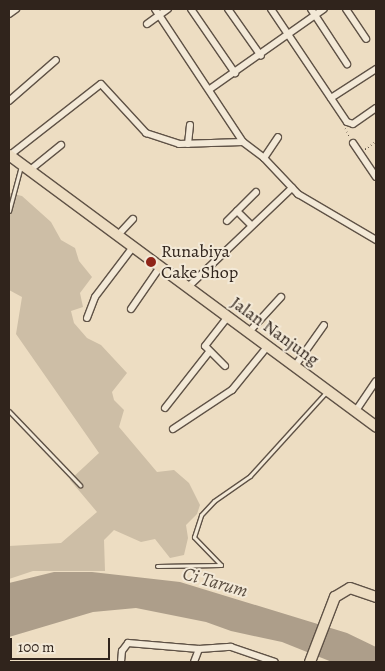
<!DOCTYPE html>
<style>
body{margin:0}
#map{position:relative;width:385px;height:671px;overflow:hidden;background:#edddc2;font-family:Alegreya,serif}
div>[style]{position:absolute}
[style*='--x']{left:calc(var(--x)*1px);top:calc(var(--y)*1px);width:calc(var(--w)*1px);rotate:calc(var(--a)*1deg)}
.green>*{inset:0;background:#cdbea6}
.water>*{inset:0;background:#ad9e8a}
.path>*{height:1px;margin-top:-0.5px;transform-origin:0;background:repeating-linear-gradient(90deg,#30241c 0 1px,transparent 0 3.5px)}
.roads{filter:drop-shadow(1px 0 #5f5246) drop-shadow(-1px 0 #5f5246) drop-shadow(0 1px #5f5246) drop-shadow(0 -1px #5f5246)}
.lane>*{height:3px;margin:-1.5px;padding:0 1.5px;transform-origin:1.5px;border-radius:1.5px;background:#f3e9d7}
.street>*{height:6px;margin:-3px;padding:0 3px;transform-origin:3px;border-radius:3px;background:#f3e9d7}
.primary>*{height:10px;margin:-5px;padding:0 5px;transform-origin:5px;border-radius:5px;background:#edddc2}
.dots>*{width:14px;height:14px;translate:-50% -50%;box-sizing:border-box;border:2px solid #f3e9d7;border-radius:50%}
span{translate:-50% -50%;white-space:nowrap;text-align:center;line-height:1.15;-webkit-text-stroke:4px #f3e9d7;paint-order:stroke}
.poi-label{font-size:18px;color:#30241c}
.left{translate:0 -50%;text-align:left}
.street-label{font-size:18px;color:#30241c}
.water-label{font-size:19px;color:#5c4f42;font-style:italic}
.frame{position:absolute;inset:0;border:10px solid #30241c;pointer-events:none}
.scale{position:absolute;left:10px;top:638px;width:100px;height:22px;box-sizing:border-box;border:2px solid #30241c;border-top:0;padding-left:6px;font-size:15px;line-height:18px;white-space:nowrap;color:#30241c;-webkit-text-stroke:4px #f3e9d7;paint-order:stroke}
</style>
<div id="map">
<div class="green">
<i style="clip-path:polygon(9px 193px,22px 196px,51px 222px,61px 240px,75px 248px,79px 261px,92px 277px,80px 293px,83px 307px,71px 311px,74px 323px,87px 338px,101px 345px,127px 373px,112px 392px,114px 400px,124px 410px,119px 427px,157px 472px,174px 470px,189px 483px,200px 505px,197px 514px,186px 525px,188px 538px,184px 555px,170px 558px,155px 539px,141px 542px,114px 530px,104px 540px,105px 571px,33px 571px,9px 579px,9px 546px,61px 543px,97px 512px,70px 480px,99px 453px,16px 334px,22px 297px,9px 290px)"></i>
</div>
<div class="water">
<i style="clip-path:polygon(54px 572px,92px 572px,180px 582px,347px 633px,376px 647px,376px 662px,332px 662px,282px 642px,231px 631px,206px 622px,136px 608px,93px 612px,9px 637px,9px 583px)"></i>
</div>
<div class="path">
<i style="--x:345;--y:128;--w:10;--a:61"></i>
<i style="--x:365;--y:149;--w:14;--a:-36"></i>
</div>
<div class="roads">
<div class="lane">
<i style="--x:9;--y:211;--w:47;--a:-75.1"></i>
<i style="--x:9;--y:411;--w:103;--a:46.2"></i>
<i style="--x:157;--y:566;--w:64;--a:-0.9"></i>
<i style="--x:221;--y:565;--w:39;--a:-134"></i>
<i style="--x:194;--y:537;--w:23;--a:-72"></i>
<i style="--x:201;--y:515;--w:19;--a:-47"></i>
<i style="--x:214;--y:501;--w:44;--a:-34.8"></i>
<i style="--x:250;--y:476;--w:115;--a:-47.8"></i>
</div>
<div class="street">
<i style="--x:155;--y:9;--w:159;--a:56.5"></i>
<i style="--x:191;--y:9;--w:78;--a:55.5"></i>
<i style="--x:228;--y:9;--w:57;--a:54.9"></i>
<i style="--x:271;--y:9;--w:136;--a:56.1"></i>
<i style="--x:347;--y:122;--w:6;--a:18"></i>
<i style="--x:353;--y:124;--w:28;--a:-35"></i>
<i style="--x:311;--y:9;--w:66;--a:56.8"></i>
<i style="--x:346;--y:9;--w:36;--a:56"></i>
<i style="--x:9;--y:14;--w:9;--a:-36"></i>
<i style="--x:147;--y:24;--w:26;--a:-36"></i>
<i style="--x:210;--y:89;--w:139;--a:-35.1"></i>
<i style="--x:331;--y:98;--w:54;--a:-32.8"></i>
<i style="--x:9;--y:101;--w:62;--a:-41.1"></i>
<i style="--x:353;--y:143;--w:41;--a:55.9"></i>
<i style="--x:188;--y:144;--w:19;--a:-84"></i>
<i style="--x:10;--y:155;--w:115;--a:-38"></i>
<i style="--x:101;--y:84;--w:67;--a:47.4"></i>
<i style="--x:146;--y:133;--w:35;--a:18"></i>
<i style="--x:179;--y:144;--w:64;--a:-1.8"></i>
<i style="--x:243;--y:142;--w:26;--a:37"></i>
<i style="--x:264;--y:158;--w:50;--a:46.6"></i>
<i style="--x:298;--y:194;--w:91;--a:30.5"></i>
<i style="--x:264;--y:158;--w:25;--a:-56"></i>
<i style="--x:30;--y:170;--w:40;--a:-39"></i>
<i style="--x:237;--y:211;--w:20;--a:45"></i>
<i style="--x:227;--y:221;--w:41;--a:-45"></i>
<i style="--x:118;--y:235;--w:22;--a:-47"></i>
<i style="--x:188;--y:287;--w:144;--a:-43.6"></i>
<i style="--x:131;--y:309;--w:51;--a:-55.4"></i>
<i style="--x:87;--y:318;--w:22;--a:-69"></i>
<i style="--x:95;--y:297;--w:63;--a:-52.8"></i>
<i style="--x:248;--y:333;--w:49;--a:-47.5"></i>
<i style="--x:225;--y:366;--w:28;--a:-135"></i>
<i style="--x:205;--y:346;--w:37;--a:-52"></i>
<i style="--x:295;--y:366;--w:50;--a:-54.7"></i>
<i style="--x:165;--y:408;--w:71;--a:-51.8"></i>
<i style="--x:355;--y:412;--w:37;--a:-56"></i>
<i style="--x:173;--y:429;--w:71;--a:-33.5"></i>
<i style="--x:232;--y:390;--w:55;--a:-50.9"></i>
<i style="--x:121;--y:662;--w:11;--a:-85"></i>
<i style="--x:122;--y:651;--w:10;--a:-53"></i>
<i style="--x:128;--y:643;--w:71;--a:4.8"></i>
<i style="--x:199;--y:649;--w:32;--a:-4"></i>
<i style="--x:231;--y:647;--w:46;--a:18.8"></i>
<i style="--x:194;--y:662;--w:14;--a:-69"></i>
</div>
<div class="primary">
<i style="--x:9;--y:155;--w:457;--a:36.5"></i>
<i style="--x:310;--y:662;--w:70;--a:-69"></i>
<i style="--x:335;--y:597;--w:17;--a:-31"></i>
<i style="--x:350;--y:588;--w:28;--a:19"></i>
</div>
</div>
<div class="dots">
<i style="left:151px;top:262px;background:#8f2418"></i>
</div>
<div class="poi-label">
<span class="left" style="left:161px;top:262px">Runabiya<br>Cake Shop</span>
</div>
<div class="street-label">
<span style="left:275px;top:331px;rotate:36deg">Jalan Nanjung</span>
</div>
<div class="water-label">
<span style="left:215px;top:583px;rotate:16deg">Ci Tarum</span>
</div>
<div class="frame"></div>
<div class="scale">100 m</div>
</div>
